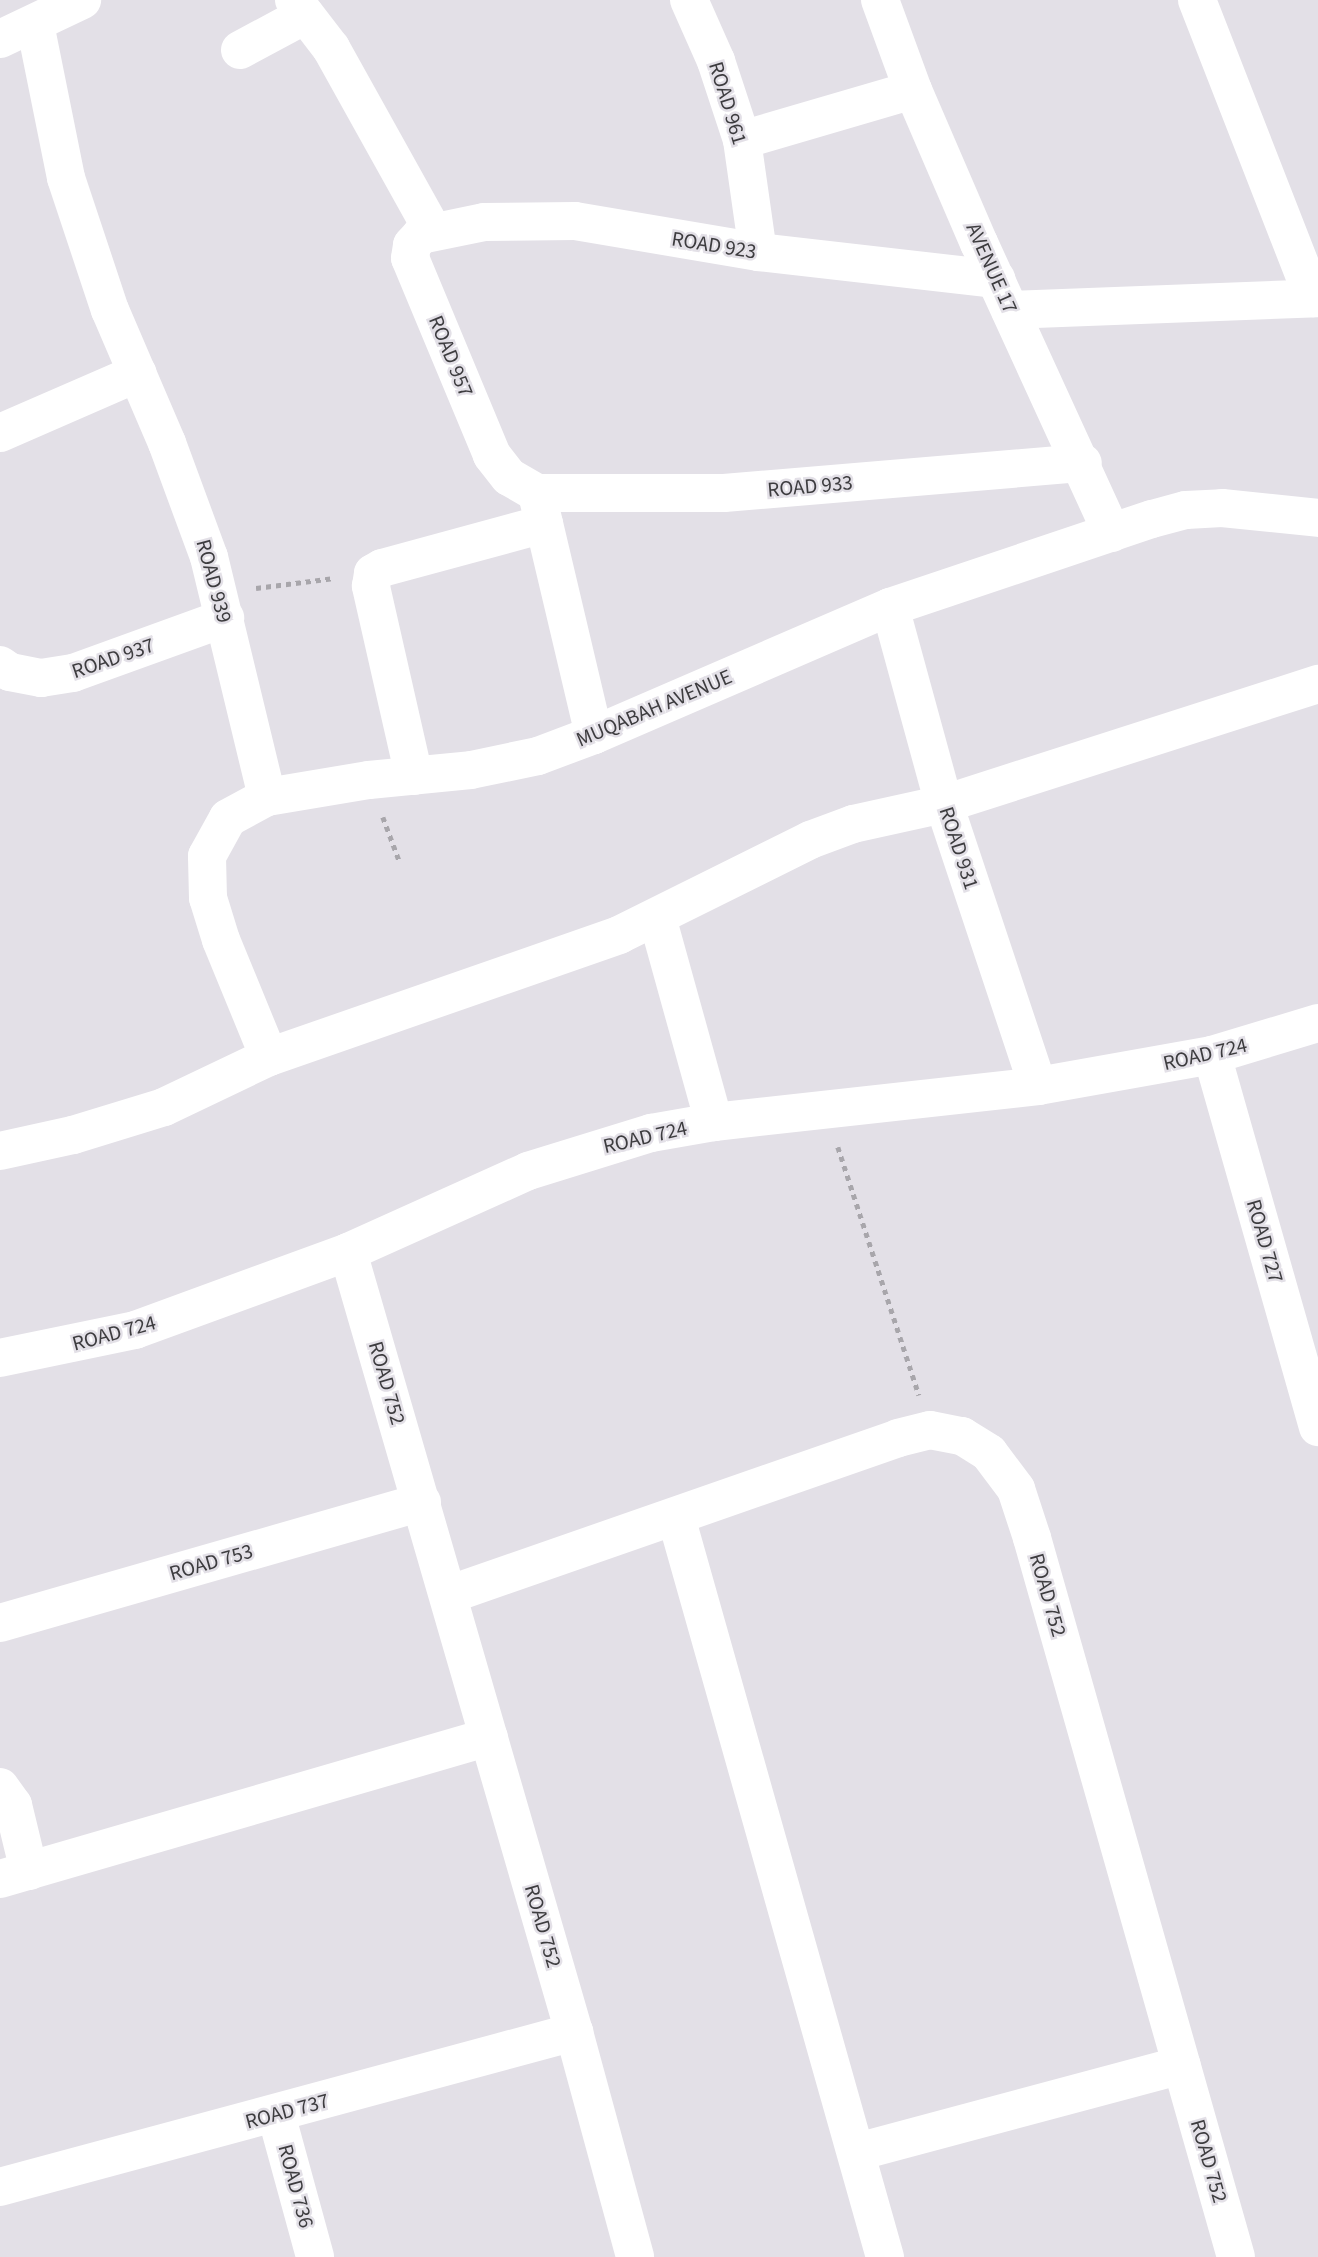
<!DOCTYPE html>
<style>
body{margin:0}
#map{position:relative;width:1318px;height:2257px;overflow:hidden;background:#e3e0e7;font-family:"Source Sans 3",sans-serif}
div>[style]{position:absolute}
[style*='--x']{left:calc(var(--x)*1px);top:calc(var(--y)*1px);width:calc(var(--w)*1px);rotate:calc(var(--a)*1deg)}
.path>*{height:4.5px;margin-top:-2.25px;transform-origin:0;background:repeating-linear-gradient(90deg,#a8a6ab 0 5px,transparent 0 10px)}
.minor>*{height:38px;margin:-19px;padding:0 19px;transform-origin:19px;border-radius:19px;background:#fff}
span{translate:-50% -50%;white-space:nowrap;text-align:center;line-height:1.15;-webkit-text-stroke:5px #e3e0e7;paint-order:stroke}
.street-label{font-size:21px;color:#3d3c3f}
</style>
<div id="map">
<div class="path">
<i style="--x:256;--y:588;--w:79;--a:-7.3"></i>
<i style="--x:383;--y:817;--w:46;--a:69.6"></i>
<i style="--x:838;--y:1147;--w:261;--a:71.9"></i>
</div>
<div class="minor">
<i style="--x:294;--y:0;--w:61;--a:52.4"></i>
<i style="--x:331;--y:48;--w:210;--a:60.9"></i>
<i style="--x:689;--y:0;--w:67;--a:66.1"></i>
<i style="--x:716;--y:61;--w:83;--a:71.8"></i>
<i style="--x:742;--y:140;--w:113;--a:81.9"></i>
<i style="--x:880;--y:0;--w:96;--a:69.9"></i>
<i style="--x:913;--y:90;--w:167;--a:66.7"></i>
<i style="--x:979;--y:243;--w:319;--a:65.4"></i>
<i style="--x:1197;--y:0;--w:320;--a:68.7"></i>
<i style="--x:35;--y:24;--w:157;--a:78.6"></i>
<i style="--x:66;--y:178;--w:139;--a:71.6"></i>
<i style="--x:110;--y:310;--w:145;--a:66.8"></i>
<i style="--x:167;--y:443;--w:121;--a:69.8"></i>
<i style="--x:209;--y:557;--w:247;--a:76.4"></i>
<i style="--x:0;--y:39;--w:91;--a:-25.4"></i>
<i style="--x:240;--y:50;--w:74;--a:-28.3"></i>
<i style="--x:742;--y:140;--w:178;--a:-16.3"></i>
<i style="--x:1010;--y:310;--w:308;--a:-2.2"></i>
<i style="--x:0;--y:433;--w:150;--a:-23.5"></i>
<i style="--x:537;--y:493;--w:187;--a:0"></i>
<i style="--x:724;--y:493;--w:360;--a:-4.8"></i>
<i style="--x:890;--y:607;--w:204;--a:74.7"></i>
<i style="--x:944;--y:804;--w:297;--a:71.6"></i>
<i style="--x:0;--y:665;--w:12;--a:35"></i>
<i style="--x:10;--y:672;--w:32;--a:11"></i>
<i style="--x:41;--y:678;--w:32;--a:-9"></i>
<i style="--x:73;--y:673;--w:162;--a:-19.9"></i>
<i style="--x:594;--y:735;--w:249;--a:-103.3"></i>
<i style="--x:537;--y:493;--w:32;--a:-150"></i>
<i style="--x:509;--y:477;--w:28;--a:-128"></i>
<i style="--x:492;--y:455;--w:213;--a:-112.6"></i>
<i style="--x:410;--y:258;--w:13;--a:-81"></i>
<i style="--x:412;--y:245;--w:13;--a:-48"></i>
<i style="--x:421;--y:235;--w:64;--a:-11.7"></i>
<i style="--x:484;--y:222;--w:91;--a:-0.6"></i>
<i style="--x:575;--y:221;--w:186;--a:9.6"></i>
<i style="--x:758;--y:252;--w:240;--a:6.5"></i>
<i style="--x:414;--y:776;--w:195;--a:-102.8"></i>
<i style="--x:371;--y:586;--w:13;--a:-81"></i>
<i style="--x:373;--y:573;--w:10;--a:-29"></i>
<i style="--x:382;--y:568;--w:168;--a:-15.2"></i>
<i style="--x:657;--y:917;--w:213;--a:74.5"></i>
<i style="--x:1212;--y:1055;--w:387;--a:74.1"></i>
<i style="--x:269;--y:1057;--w:126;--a:-112.3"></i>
<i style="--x:221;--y:940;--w:44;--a:-107.2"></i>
<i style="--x:208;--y:898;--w:42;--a:-91.4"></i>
<i style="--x:207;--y:856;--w:43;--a:-61.1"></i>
<i style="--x:228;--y:818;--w:44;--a:-28.3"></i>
<i style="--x:267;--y:797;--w:103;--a:-9.5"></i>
<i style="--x:369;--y:780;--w:102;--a:-5.6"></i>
<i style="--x:471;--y:770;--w:68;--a:-11.8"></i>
<i style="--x:538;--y:756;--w:60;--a:-20.6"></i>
<i style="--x:594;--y:735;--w:322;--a:-23.4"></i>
<i style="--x:890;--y:607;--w:276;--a:-18.6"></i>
<i style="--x:1152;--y:519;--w:35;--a:-15"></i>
<i style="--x:1186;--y:510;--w:36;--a:-3"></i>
<i style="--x:1222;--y:508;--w:97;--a:5.9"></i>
<i style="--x:0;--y:1151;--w:75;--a:-12.4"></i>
<i style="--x:73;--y:1135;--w:95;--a:-17.1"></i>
<i style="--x:164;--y:1107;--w:116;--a:-25.5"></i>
<i style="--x:269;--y:1057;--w:371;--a:-19.2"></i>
<i style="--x:619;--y:935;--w:213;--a:-26.4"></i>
<i style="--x:810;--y:840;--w:46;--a:-20.4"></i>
<i style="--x:853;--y:824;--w:93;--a:-12.4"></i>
<i style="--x:944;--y:804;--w:393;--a:-17.8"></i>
<i style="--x:348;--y:1252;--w:812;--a:73.84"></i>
<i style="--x:574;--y:2032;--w:233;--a:74.8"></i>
<i style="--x:0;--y:1358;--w:138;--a:-11.7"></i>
<i style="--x:135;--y:1330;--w:227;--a:-20.1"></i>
<i style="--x:348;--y:1252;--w:197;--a:-24.2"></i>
<i style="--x:528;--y:1171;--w:129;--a:-17.2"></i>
<i style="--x:651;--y:1133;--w:64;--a:-9.9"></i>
<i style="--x:714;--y:1122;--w:326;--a:-6.3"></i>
<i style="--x:1038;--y:1086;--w:177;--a:-10.1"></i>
<i style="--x:1212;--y:1055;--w:111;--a:-16.8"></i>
<i style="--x:676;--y:1517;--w:769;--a:74.23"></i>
<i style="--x:448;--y:1595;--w:477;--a:-19.2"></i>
<i style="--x:898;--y:1438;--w:33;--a:-14"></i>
<i style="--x:930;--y:1430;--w:33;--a:11"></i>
<i style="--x:962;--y:1436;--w:32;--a:32"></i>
<i style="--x:989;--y:1453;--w:45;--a:53.1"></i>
<i style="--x:1016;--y:1489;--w:52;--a:71.9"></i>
<i style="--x:1032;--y:1538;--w:747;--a:74.16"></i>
<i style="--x:0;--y:1623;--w:439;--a:-16"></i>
<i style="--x:0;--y:1787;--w:22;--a:54"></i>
<i style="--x:13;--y:1805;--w:68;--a:76.4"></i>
<i style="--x:0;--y:1879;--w:509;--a:-16.19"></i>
<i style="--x:276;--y:2114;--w:148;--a:74.7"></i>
<i style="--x:857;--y:2152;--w:336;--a:-15"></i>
<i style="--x:0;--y:2187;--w:595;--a:-15.11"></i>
</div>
<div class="street-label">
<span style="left:728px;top:103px;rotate:73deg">ROAD 961</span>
<span style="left:714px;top:245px;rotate:9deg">ROAD 923</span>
<span style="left:992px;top:268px;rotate:66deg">AVENUE 17</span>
<span style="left:451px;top:356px;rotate:68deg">ROAD 957</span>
<span style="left:810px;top:486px;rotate:-5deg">ROAD 933</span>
<span style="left:214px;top:581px;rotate:75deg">ROAD 939</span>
<span style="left:113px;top:658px;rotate:-19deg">ROAD 937</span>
<span style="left:654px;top:708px;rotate:-23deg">MUQABAH AVENUE</span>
<span style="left:959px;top:848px;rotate:72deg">ROAD 931</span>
<span style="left:1205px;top:1054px;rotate:-13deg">ROAD 724</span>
<span style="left:645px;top:1137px;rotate:-13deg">ROAD 724</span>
<span style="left:1265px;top:1241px;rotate:74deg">ROAD 727</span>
<span style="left:114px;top:1333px;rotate:-15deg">ROAD 724</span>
<span style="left:387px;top:1383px;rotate:74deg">ROAD 752</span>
<span style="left:211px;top:1562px;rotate:-16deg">ROAD 753</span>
<span style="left:1048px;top:1595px;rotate:74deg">ROAD 752</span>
<span style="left:543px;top:1926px;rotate:74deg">ROAD 752</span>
<span style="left:287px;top:2111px;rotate:-15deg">ROAD 737</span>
<span style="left:1209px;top:2161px;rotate:74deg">ROAD 752</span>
<span style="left:296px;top:2186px;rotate:75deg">ROAD 736</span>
</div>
</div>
